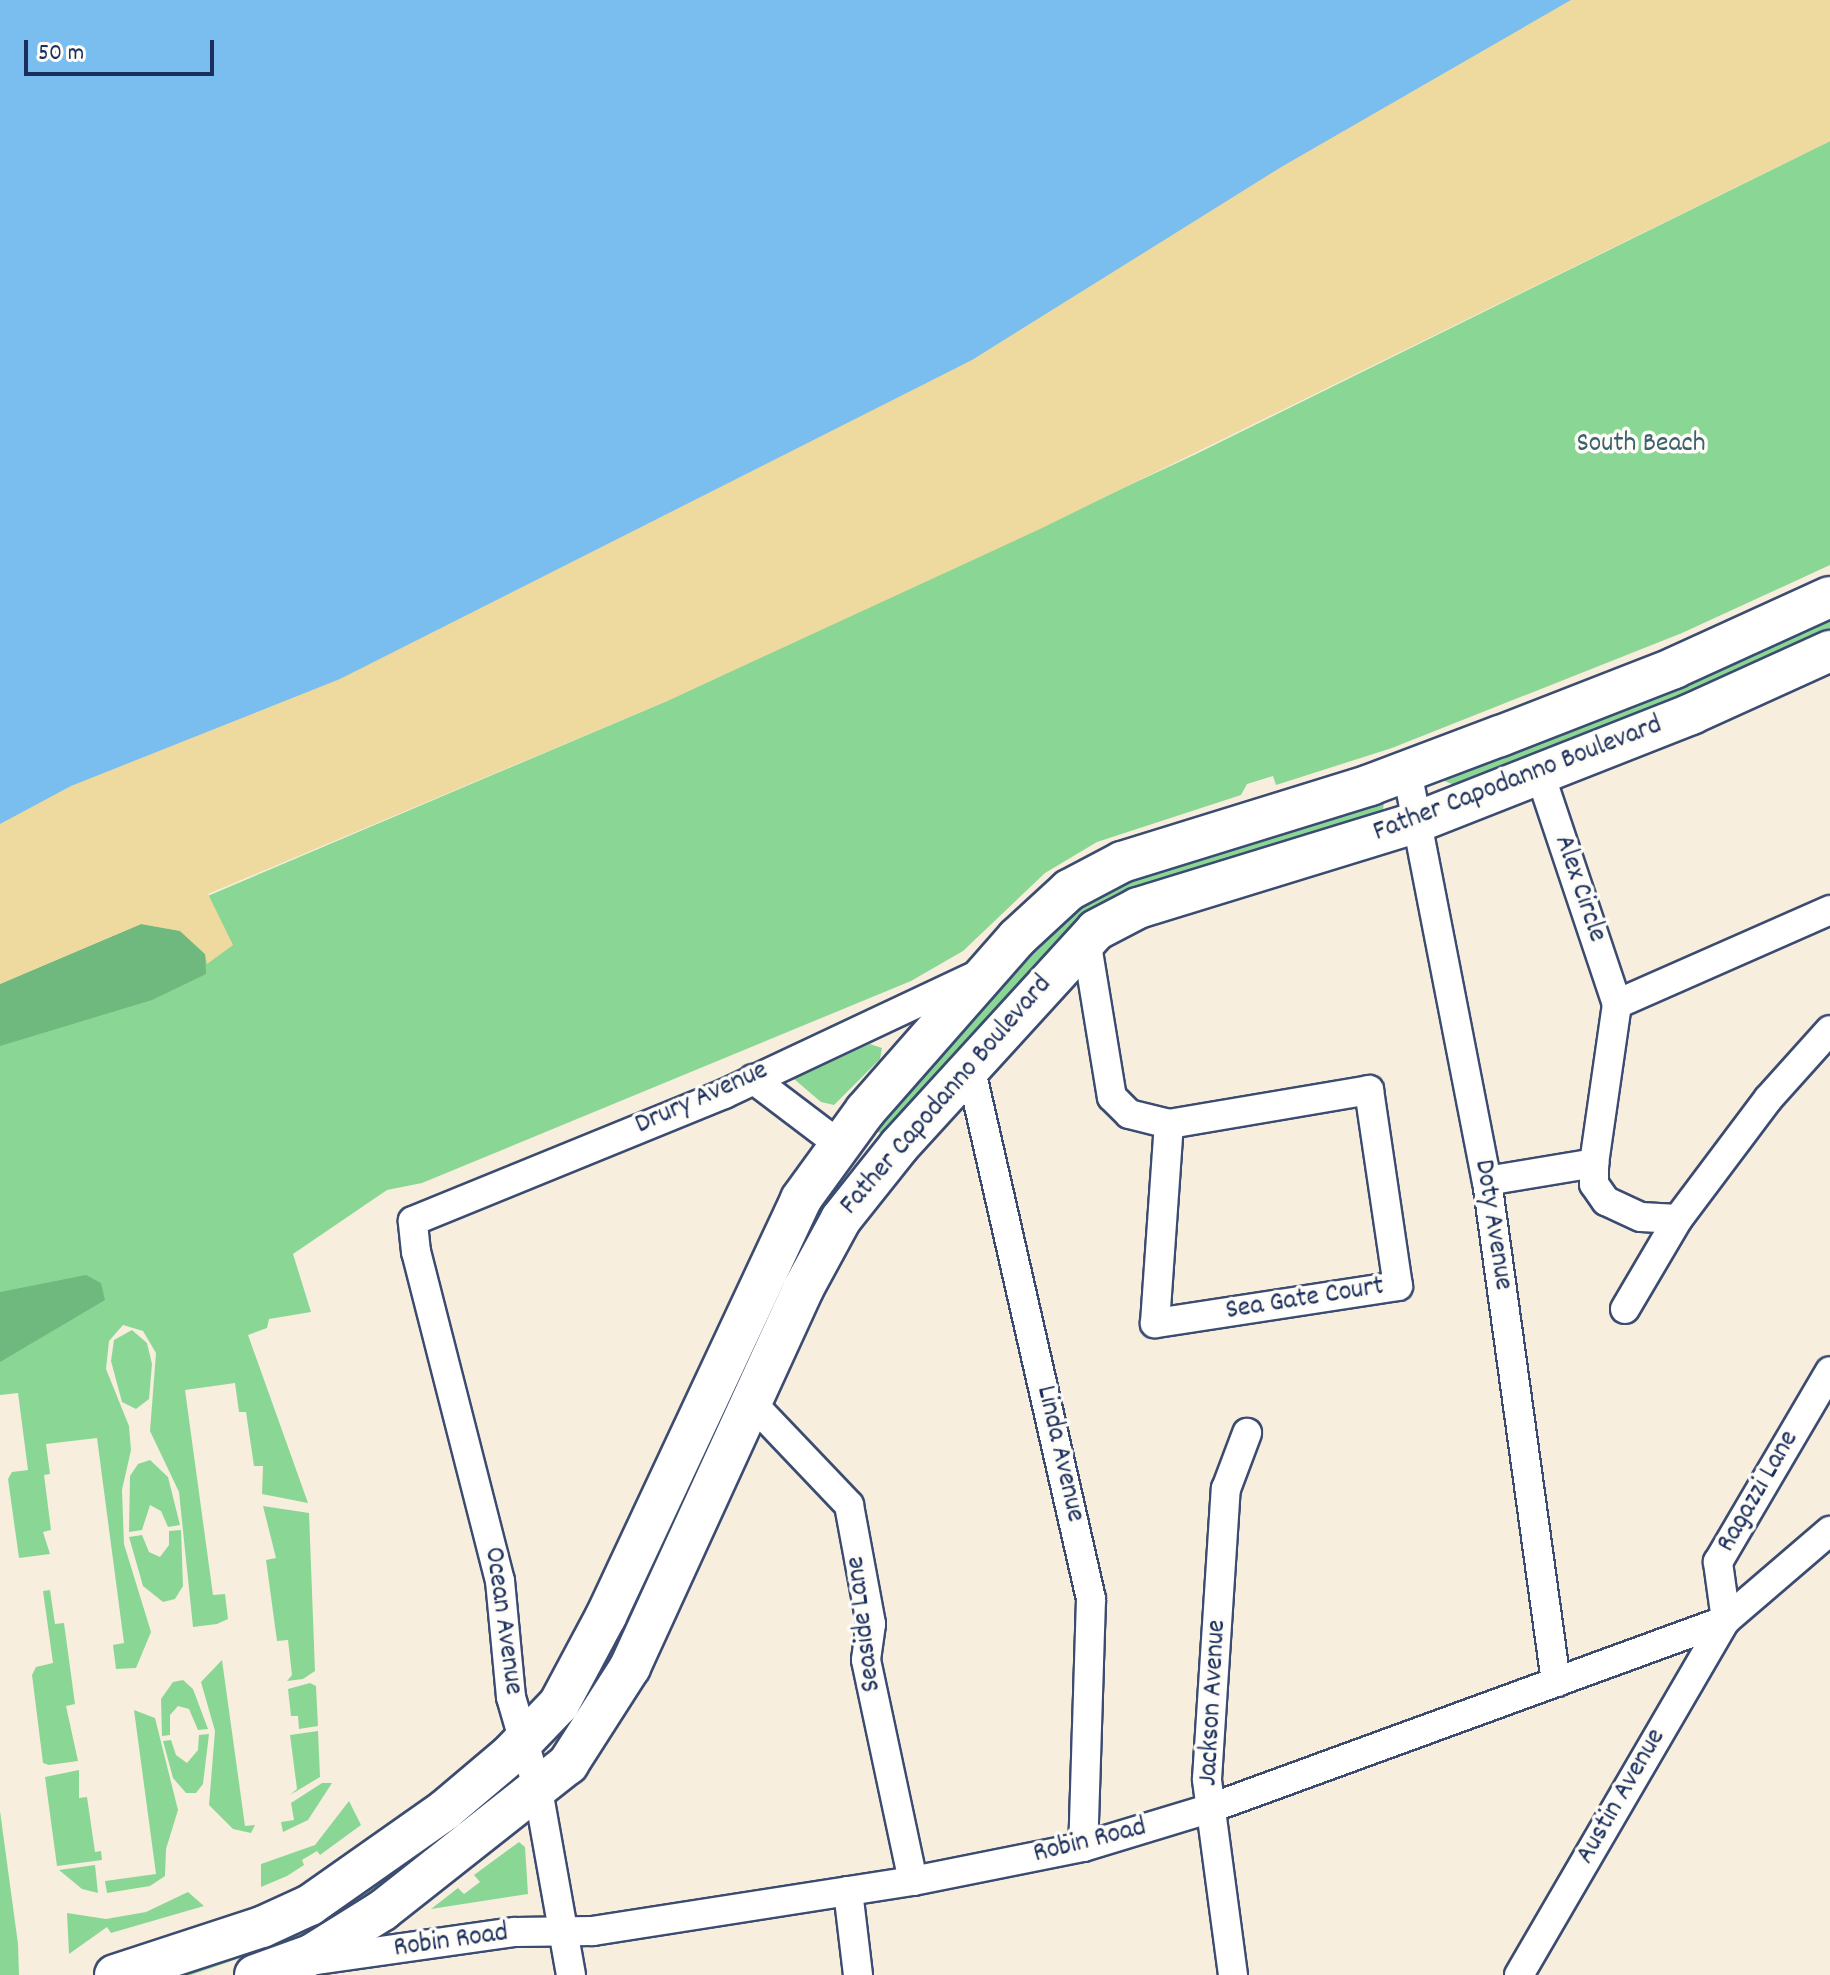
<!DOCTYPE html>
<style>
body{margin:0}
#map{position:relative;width:1830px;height:1975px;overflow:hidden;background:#f8eede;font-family:Dekko,sans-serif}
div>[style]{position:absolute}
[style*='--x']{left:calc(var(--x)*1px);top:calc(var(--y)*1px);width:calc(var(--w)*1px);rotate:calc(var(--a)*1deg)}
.green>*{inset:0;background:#8ad795}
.forest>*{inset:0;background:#6fb87e}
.sand>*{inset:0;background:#eeda9e}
.water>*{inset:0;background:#7abef0}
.roads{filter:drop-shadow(2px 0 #3c4c71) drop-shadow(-2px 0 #3c4c71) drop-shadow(0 2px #3c4c71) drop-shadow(0 -2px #3c4c71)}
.street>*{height:28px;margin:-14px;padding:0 14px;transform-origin:14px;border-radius:14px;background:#fff}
.secondary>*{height:40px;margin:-20px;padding:0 20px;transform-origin:20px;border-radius:20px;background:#fff}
span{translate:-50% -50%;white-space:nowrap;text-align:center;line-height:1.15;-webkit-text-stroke:7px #fdfcf7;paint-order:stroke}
.park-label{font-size:28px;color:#3c616e}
.street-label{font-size:28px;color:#1b2f5e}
.scale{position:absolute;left:24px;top:40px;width:190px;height:36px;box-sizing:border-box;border:4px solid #1b2f5e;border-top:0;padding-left:10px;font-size:24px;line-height:28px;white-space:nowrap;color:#1b2f5e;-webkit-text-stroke:6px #fdfcf7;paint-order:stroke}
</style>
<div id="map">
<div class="green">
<i style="clip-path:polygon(1830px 141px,1830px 565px,1682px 633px,1392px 748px,1276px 785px,1273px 776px,1247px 784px,1241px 795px,1097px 842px,1045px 873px,963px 951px,911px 981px,422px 1183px,387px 1190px,293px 1254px,311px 1312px,269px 1319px,267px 1328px,248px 1335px,308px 1503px,262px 1494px,263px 1466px,254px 1466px,246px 1412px,239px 1412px,235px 1383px,185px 1390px,213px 1595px,225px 1594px,228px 1619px,217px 1624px,193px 1627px,179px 1492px,150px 1431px,156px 1353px,143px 1331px,123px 1325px,109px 1341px,106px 1369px,129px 1426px,131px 1450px,122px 1490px,124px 1544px,151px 1632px,136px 1668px,116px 1669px,113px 1645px,124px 1643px,97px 1438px,46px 1444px,50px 1474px,44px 1475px,51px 1530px,43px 1532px,50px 1554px,19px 1558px,8px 1479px,12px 1472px,28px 1470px,18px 1393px,0 1395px,0 984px,667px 701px,1194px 455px)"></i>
<i style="clip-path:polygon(1830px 612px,1830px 631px,1732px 676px,1454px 785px,1442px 780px,1442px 775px)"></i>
<i style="clip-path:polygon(1384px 800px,1383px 812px,1157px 884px,885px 1135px,874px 1130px,1048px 927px,1091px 892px)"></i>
<i style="clip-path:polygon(870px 1044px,882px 1048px,880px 1059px,834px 1105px,821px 1102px,794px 1079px)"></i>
<i style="clip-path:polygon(132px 1330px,147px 1343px,152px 1364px,149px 1399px,136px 1409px,122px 1402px,111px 1361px,114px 1340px)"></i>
<i style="clip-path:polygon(150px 1460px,168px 1477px,180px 1525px,168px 1527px,161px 1511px,150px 1505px,142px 1530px,129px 1532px,130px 1476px,138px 1464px)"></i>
<i style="clip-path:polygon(263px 1506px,309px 1513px,315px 1671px,303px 1679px,287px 1681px,292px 1675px,288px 1640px,277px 1641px,266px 1560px,276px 1558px)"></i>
<i style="clip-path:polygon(181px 1530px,183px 1586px,175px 1599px,163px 1602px,143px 1586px,129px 1537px,142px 1535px,149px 1552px,160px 1557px,169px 1545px,169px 1531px)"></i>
<i style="clip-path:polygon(50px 1590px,55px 1624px,64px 1623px,75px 1704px,66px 1706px,78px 1761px,49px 1765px,43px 1763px,32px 1675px,36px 1667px,53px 1663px,43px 1591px)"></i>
<i style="clip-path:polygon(222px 1660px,245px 1826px,255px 1825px,251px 1833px,233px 1829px,209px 1805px,215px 1731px,201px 1682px)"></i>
<i style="clip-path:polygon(183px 1680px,193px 1689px,208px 1729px,198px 1730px,189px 1709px,178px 1706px,170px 1715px,170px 1735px,162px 1736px,161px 1699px,173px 1682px)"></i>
<i style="clip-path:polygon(310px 1683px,316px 1686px,318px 1726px,299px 1729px,298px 1716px,291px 1716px,288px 1689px)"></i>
<i style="clip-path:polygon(134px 1710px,155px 1718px,178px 1810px,166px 1849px,165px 1876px,150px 1886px,107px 1893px,105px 1881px,156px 1874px)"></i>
<i style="clip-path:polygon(318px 1731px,320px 1777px,290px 1795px,297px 1789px,290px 1735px)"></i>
<i style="clip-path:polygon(209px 1734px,203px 1784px,196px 1793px,186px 1793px,173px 1778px,163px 1741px,171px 1740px,176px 1755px,187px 1763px,198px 1750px,199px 1735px)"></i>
<i style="clip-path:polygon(79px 1770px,79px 1798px,87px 1797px,95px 1852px,101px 1851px,102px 1860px,57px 1866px,45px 1777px)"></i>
<i style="clip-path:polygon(322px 1783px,332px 1783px,308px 1820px,283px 1832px,281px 1822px,294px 1820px,291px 1803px)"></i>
<i style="clip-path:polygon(494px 1792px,495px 1797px,400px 1875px,312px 1933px,191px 1975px,134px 1975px)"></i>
<i style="clip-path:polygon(349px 1801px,361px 1825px,320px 1855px,317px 1851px,302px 1860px,304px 1865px,287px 1876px,261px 1887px,261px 1864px,315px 1845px)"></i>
<i style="clip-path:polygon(0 1811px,18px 1944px,19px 1975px,0 1975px)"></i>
<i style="clip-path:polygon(519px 1842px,525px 1847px,528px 1894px,431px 1909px,458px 1888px,464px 1894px,480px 1882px,474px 1875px)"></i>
<i style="clip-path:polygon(95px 1865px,98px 1893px,82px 1889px,59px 1870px)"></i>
<i style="clip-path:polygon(188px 1892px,204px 1906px,111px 1933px,107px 1927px,69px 1954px,67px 1913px,106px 1919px,146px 1912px)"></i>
</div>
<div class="forest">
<i style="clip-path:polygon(141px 924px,180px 931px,205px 954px,206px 974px,152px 1000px,0 1046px,0 984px)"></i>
<i style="clip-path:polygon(86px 1275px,101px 1283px,105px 1300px,0 1362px,0 1292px)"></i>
</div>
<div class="sand">
<i style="clip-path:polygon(1452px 0,1830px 0,1830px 141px,1040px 529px,667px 701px,208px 894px,233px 945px,207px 964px,205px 954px,180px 931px,141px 924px,0 984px,0 751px)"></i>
</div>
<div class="water">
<i style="clip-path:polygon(0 0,1571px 0,1283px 166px,972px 360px,340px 679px,71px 786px,0 824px)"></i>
</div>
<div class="roads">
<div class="street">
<i style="--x:1407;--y:771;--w:418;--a:79"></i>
<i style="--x:1487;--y:1181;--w:506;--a:82.16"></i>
<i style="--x:1540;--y:774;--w:243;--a:71.5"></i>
<i style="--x:1617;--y:1004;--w:161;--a:98.2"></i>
<i style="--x:1594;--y:1163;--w:21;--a:90"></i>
<i style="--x:1594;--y:1184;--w:21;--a:55"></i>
<i style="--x:1606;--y:1201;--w:38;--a:25"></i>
<i style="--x:1641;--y:1217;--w:37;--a:3"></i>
<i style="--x:1678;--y:1219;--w:151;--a:-53.1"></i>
<i style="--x:1769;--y:1098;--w:91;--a:-48.1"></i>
<i style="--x:1086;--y:939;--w:160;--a:80.7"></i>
<i style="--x:1112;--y:1097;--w:24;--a:45"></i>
<i style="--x:1129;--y:1114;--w:41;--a:14"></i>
<i style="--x:1617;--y:1004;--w:233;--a:-23.8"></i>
<i style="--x:970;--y:1066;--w:547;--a:77.21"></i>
<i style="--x:1091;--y:1599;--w:248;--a:91.8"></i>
<i style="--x:753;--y:1079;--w:109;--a:37.2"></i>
<i style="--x:1369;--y:1090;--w:198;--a:81.6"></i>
<i style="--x:1398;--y:1286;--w:246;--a:171.3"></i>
<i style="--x:1155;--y:1323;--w:199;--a:-86"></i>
<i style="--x:1169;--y:1124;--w:203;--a:-9.6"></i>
<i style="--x:1487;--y:1181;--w:109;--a:-9.5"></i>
<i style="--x:1625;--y:1309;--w:104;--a:-59.5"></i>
<i style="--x:751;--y:1402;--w:142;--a:46.4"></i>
<i style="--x:849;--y:1505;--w:121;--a:79.5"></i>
<i style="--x:871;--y:1624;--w:36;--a:98"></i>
<i style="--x:866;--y:1660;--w:226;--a:78"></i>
<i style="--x:848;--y:1891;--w:85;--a:83.2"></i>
<i style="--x:310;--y:1961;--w:207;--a:-8.1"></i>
<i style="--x:515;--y:1932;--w:78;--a:-0.7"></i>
<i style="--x:593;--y:1931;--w:324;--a:-8.9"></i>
<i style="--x:913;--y:1881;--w:173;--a:-11.3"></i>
<i style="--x:1083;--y:1847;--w:134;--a:-16.9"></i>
<i style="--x:1211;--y:1808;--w:548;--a:-20.05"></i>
<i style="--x:1726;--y:1620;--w:137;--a:-40.6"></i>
<i style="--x:571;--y:1975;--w:188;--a:-100.1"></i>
<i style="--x:538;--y:1790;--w:97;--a:-106.2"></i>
<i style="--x:511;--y:1697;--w:117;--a:-95.4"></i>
<i style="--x:500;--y:1581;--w:340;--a:-104.3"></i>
<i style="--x:416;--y:1252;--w:31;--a:-96"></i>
<i style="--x:413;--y:1221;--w:336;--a:-22.2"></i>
<i style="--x:724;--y:1094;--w:284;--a:-25.2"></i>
<i style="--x:1233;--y:1975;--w:198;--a:-97.6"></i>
<i style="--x:1207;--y:1779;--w:291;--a:-86.3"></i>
<i style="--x:1226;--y:1489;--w:60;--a:-69.4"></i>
<i style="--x:1519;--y:1975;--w:411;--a:-59.8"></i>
<i style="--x:1726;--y:1620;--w:59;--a:-97.9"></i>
<i style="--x:1718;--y:1562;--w:221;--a:-59.6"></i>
</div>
<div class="secondary">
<i style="--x:115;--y:1975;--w:155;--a:-18.1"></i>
<i style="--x:262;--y:1927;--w:53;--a:-24.6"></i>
<i style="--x:310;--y:1905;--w:165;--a:-35.1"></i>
<i style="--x:445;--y:1810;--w:84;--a:-40.2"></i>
<i style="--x:509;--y:1756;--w:72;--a:-46.1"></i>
<i style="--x:559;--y:1704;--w:100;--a:-61.9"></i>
<i style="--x:606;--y:1616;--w:460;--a:-64.9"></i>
<i style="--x:801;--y:1199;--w:109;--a:-54"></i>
<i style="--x:865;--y:1111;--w:230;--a:-48.7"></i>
<i style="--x:1017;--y:938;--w:71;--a:-42.7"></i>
<i style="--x:1069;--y:890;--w:60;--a:-27.8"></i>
<i style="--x:1122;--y:862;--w:260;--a:-17.2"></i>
<i style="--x:1370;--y:785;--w:139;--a:-20.7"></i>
<i style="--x:1500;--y:736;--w:187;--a:-21.3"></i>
<i style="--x:1674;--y:668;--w:171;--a:-24.5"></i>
<i style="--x:255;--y:1975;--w:59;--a:-19.7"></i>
<i style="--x:311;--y:1955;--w:85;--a:-32"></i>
<i style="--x:383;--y:1910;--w:236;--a:-38.3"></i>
<i style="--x:568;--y:1764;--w:115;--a:-57.4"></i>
<i style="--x:630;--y:1667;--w:416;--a:-65.4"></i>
<i style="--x:803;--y:1289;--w:80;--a:-61.5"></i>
<i style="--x:841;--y:1219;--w:93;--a:-51.5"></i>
<i style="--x:899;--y:1146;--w:292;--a:-47.6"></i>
<i style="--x:1096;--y:930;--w:47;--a:-27.6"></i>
<i style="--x:1138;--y:908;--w:292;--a:-17.1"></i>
<i style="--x:1417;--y:822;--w:295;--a:-21.5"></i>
<i style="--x:1691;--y:714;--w:153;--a:-24.4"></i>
</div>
</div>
<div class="park-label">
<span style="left:1641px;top:445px">South Beach</span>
</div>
<div class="street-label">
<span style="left:1518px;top:780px;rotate:-21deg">Father Capodanno Boulevard</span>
<span style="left:1579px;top:889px;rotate:71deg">Alex Circle</span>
<span style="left:947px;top:1096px;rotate:-49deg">Father Capodanno Boulevard</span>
<span style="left:702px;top:1099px;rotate:-24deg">Drury Avenue</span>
<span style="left:1492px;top:1225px;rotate:81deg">Doty Avenue</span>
<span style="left:1305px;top:1300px;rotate:-9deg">Sea Gate Court</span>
<span style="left:1059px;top:1454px;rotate:77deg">Linda Avenue</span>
<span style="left:1759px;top:1492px;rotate:-60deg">Ragazzi Lane</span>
<span style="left:502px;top:1621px;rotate:82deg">Ocean Avenue</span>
<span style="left:865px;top:1624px;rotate:-97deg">Seaside Lane</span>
<span style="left:1214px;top:1703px;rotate:-87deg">Jackson Avenue</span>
<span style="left:1622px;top:1797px;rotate:-60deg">Austin Avenue</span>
<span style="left:1090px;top:1842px;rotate:-14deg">Robin Road</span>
<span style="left:451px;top:1942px;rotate:-8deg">Robin Road</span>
</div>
<div class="scale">50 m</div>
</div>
